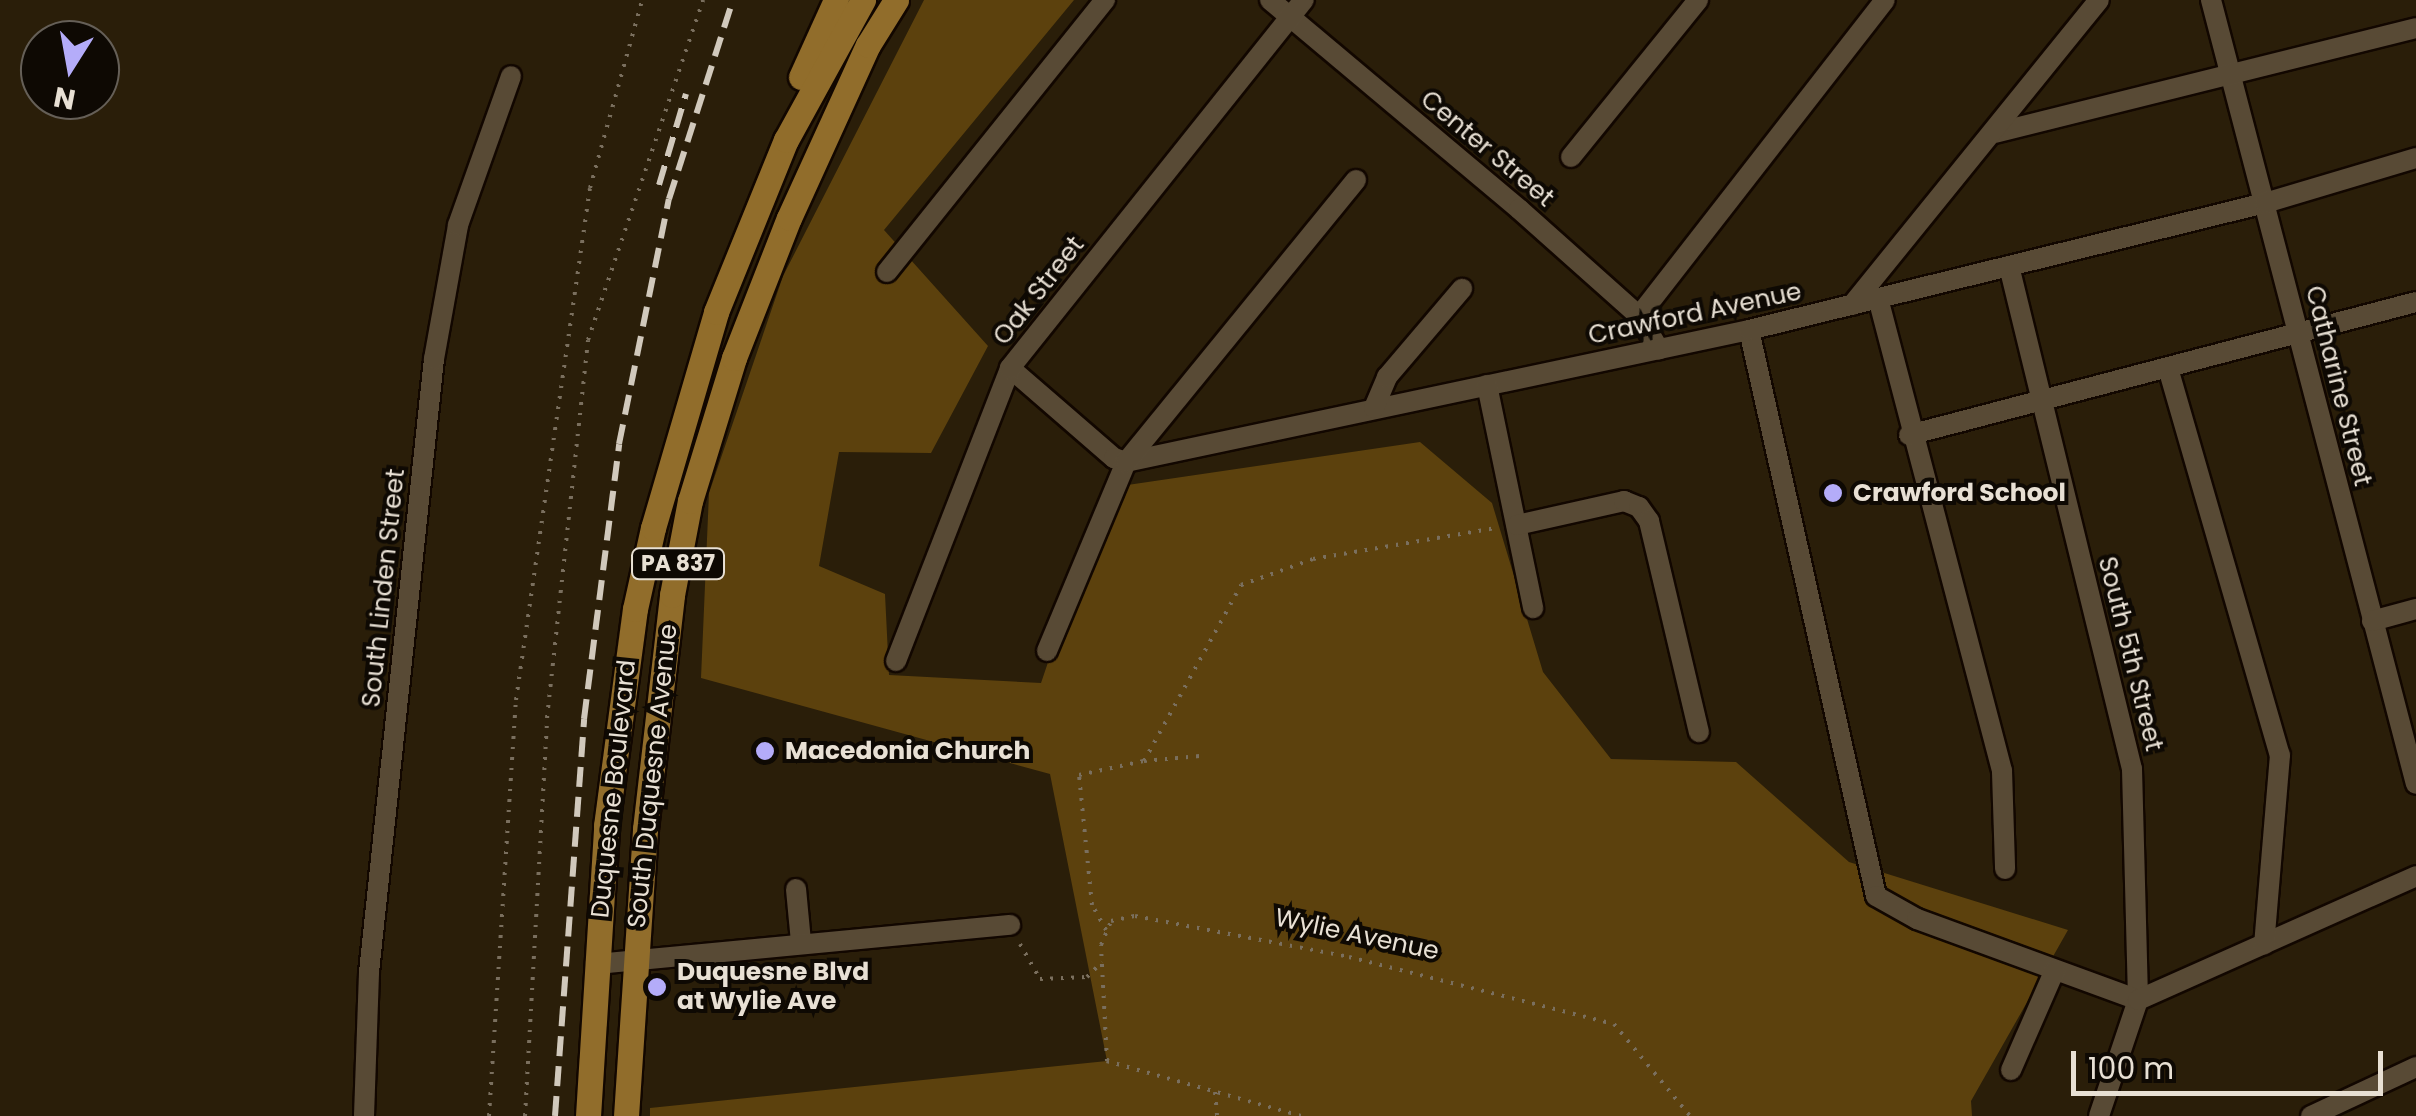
<!DOCTYPE html>
<style>
body{margin:0}
#map{position:relative;width:2416px;height:1116px;overflow:hidden;background:#2a1e09;font-family:Poppins,sans-serif}
div>[style]{position:absolute}
[style*='--x']{left:calc(var(--x)*1px);top:calc(var(--y)*1px);width:calc(var(--w)*1px);rotate:calc(var(--a)*1deg)}
.green>*{inset:0;background:#5c410d}
.path>*{height:4px;margin-top:-2px;transform-origin:0;background:repeating-linear-gradient(90deg,#7a6f5e 0 2.5px,transparent 0 10.5px)}
.roads{filter:drop-shadow(2px 0 #120700) drop-shadow(-2px 0 #120700) drop-shadow(0 2px #120700) drop-shadow(0 -2px #120700)}
.minor>*{height:20px;margin:-10px;padding:0 10px;transform-origin:10px;border-radius:10px;background:#584a35}
.major>*{height:25px;margin:-12.5px;padding:0 12.5px;transform-origin:12.5px;border-radius:12.5px;background:#916d2b}
.rail>*{height:6px;margin-top:-3px;transform-origin:0;background:repeating-linear-gradient(90deg,#d1c9bc 0 20px,transparent 0 30px)}
.dots>*{width:28px;height:28px;translate:-50% -50%;box-sizing:border-box;border:5px solid #0e0903;border-radius:50%}
span{translate:-50% -50%;white-space:nowrap;text-align:center;line-height:1.15;-webkit-text-stroke:8px #0e0903;paint-order:stroke}
.shield-label span{padding:2px 8px;background:#0e0903;border:2px solid;border-radius:8px;-webkit-text-stroke-width:0}
.shield-label{font-size:22px;color:#e8e0d4;font-weight:700}
.street-label{font-size:25px;color:#e8e0d4}
.poi-label{font-size:25px;color:#e8e0d4;font-weight:700}
.left{translate:0 -50%;text-align:left}
.north{position:absolute;left:20px;top:20px;width:100px;height:100px;box-sizing:border-box;background:#0e0903;border:2px solid #655f57;border-radius:50%;rotate:191deg;font-size:28px;font-weight:700;line-height:40px;text-align:center;color:#e8e0d4}
.north::after{content:'';display:block;margin:auto;width:35px;height:45px;background:#b4acf9;clip-path:polygon(50% 0,100% 100%,50% 72%,0 100%)}
.scale{position:absolute;left:2071px;top:1051px;width:312px;height:45px;box-sizing:border-box;border:5px solid #e8e0d4;border-top:0;padding-left:12px;font-size:30px;line-height:35px;white-space:nowrap;color:#e8e0d4;-webkit-text-stroke:8px #0e0903;paint-order:stroke}
</style>
<div id="map">
<div class="green">
<i style="clip-path:polygon(924px 0,1074px 0,884px 230px,988px 346px,931px 453px,839px 452px,819px 566px,885px 594px,889px 675px,1041px 683px,1107px 488px,1420px 442px,1492px 503px,1543px 672px,1611px 759px,1736px 762px,1849px 862px,2068px 930px,1971px 1101px,1972px 1116px,650px 1116px,650px 1108px,1107px 1061px,1050px 774px,701px 678px,709px 493px,783px 276px)"></i>
</div>
<div class="path">
<i style="--x:1144;--y:761;--w:56;--a:-5.1"></i>
<i style="--x:1106;--y:930;--w:29;--a:-119"></i>
<i style="--x:1092;--y:905;--w:131;--a:-95.7"></i>
<i style="--x:1079;--y:775;--w:66;--a:-12.2"></i>
<i style="--x:1144;--y:761;--w:201;--a:-61.1"></i>
<i style="--x:1241;--y:585;--w:77;--a:-19.9"></i>
<i style="--x:1313;--y:559;--w:187;--a:-9.6"></i>
<i style="--x:1020;--y:944;--w:40;--a:60.3"></i>
<i style="--x:1040;--y:979;--w:47;--a:-2.4"></i>
<i style="--x:1087;--y:977;--w:21;--a:-45"></i>
<i style="--x:1215;--y:1092;--w:24;--a:85"></i>
<i style="--x:489;--y:1116;--w:417;--a:-86.3"></i>
<i style="--x:516;--y:700;--w:517;--a:-81.78"></i>
<i style="--x:590;--y:188;--w:195;--a:-74.5"></i>
<i style="--x:525;--y:1116;--w:399;--a:-86.8"></i>
<i style="--x:547;--y:718;--w:380;--a:-83.8"></i>
<i style="--x:588;--y:340;--w:359;--a:-71.3"></i>
<i style="--x:1301;--y:1116;--w:202;--a:-164.2"></i>
<i style="--x:1107;--y:1061;--w:116;--a:-93"></i>
<i style="--x:1101;--y:945;--w:26;--a:-67"></i>
<i style="--x:1111;--y:921;--w:25;--a:-12"></i>
<i style="--x:1135;--y:916;--w:218;--a:10.8"></i>
<i style="--x:1349;--y:957;--w:273;--a:14.2"></i>
<i style="--x:1614;--y:1024;--w:119;--a:50.4"></i>
</div>
<div class="roads">
<div class="minor">
<i style="--x:1270;--y:0;--w:325;--a:40"></i>
<i style="--x:1519;--y:209;--w:161;--a:41.7"></i>
<i style="--x:1639;--y:316;--w:39;--a:59"></i>
<i style="--x:2211;--y:0;--w:810;--a:75.35"></i>
<i style="--x:1995;--y:133;--w:434;--a:-14"></i>
<i style="--x:1571;--y:157;--w:202;--a:-51"></i>
<i style="--x:2009;--y:266;--w:518;--a:76.26"></i>
<i style="--x:2132;--y:769;--w:231;--a:88.5"></i>
<i style="--x:2138;--y:1000;--w:122;--a:108.6"></i>
<i style="--x:887;--y:272;--w:349;--a:-51.3"></i>
<i style="--x:1878;--y:298;--w:489;--a:75.3"></i>
<i style="--x:2002;--y:771;--w:98;--a:88.2"></i>
<i style="--x:1852;--y:305;--w:392;--a:-51"></i>
<i style="--x:1639;--y:316;--w:400;--a:-52.1"></i>
<i style="--x:1749;--y:330;--w:580;--a:77.35"></i>
<i style="--x:1876;--y:896;--w:47;--a:29.3"></i>
<i style="--x:1917;--y:919;--w:235;--a:20.1"></i>
<i style="--x:2138;--y:1000;--w:304;--a:-24"></i>
<i style="--x:1010;--y:368;--w:138;--a:40.9"></i>
<i style="--x:1114;--y:458;--w:13;--a:18"></i>
<i style="--x:1126;--y:462;--w:637;--a:-11.96"></i>
<i style="--x:1749;--y:330;--w:531;--a:-13.83"></i>
<i style="--x:2265;--y:203;--w:158;--a:-16.6"></i>
<i style="--x:2168;--y:368;--w:403;--a:73.9"></i>
<i style="--x:2280;--y:755;--w:190;--a:94.8"></i>
<i style="--x:1487;--y:385;--w:228;--a:78.3"></i>
<i style="--x:1374;--y:408;--w:34;--a:-67"></i>
<i style="--x:1387;--y:377;--w:116;--a:-49.6"></i>
<i style="--x:1909;--y:435;--w:524;--a:-14.7"></i>
<i style="--x:1517;--y:525;--w:110;--a:-12.6"></i>
<i style="--x:1624;--y:501;--w:16;--a:22"></i>
<i style="--x:1639;--y:507;--w:17;--a:54"></i>
<i style="--x:1649;--y:521;--w:217;--a:76.7"></i>
<i style="--x:2372;--y:621;--w:46;--a:-15.3"></i>
<i style="--x:1047;--y:651;--w:205;--a:-67.3"></i>
<i style="--x:1126;--y:462;--w:364;--a:-50.8"></i>
<i style="--x:896;--y:661;--w:314;--a:-68.7"></i>
<i style="--x:1010;--y:368;--w:471;--a:-51.4"></i>
<i style="--x:796;--y:889;--w:53;--a:84.6"></i>
<i style="--x:596;--y:964;--w:416;--a:-5.4"></i>
<i style="--x:2011;--y:1070;--w:109;--a:-66.3"></i>
<i style="--x:364;--y:1116;--w:144;--a:-88"></i>
<i style="--x:369;--y:972;--w:616;--a:-83.95"></i>
<i style="--x:434;--y:359;--w:136;--a:-79.8"></i>
<i style="--x:458;--y:225;--w:158;--a:-70.4"></i>
<i style="--x:2311;--y:1116;--w:116;--a:-25"></i>
</div>
<div class="major">
<i style="--x:801;--y:77;--w:85;--a:-65.6"></i>
<i style="--x:588;--y:1116;--w:291;--a:-86.4"></i>
<i style="--x:606;--y:826;--w:219;--a:-82.4"></i>
<i style="--x:635;--y:609;--w:83;--a:-77.5"></i>
<i style="--x:653;--y:528;--w:225;--a:-73.7"></i>
<i style="--x:716;--y:312;--w:186;--a:-67.9"></i>
<i style="--x:786;--y:140;--w:160;--a:-61.2"></i>
<i style="--x:626;--y:1116;--w:288;--a:-86.2"></i>
<i style="--x:645;--y:829;--w:236;--a:-83.4"></i>
<i style="--x:672;--y:595;--w:96;--a:-79.2"></i>
<i style="--x:690;--y:501;--w:150;--a:-72.9"></i>
<i style="--x:734;--y:358;--w:150;--a:-68.6"></i>
<i style="--x:789;--y:218;--w:190;--a:-65.5"></i>
<i style="--x:868;--y:45;--w:53;--a:-58.1"></i>
</div>
</div>
<div class="rail">
<i style="--x:659;--y:185;--w:95;--a:-73.5"></i>
<i style="--x:555;--y:1116;--w:398;--a:-85.8"></i>
<i style="--x:584;--y:719;--w:277;--a:-82.7"></i>
<i style="--x:619;--y:444;--w:250;--a:-78.5"></i>
<i style="--x:669;--y:199;--w:209;--a:-72.2"></i>
</div>
<div class="dots">
<i style="left:1833px;top:493px;background:#b4acf9"></i>
<i style="left:765px;top:751px;background:#b4acf9"></i>
<i style="left:657px;top:987px;background:#b4acf9"></i>
</div>
<div class="shield-label">
<span style="left:678px;top:564px">PA 837</span>
</div>
<div class="street-label">
<span style="left:1487px;top:149px;rotate:40deg">Center Street</span>
<span style="left:1039px;top:291px;rotate:-52deg">Oak Street</span>
<span style="left:1695px;top:314px;rotate:-12deg">Crawford Avenue</span>
<span style="left:2338px;top:386px;rotate:76deg">Catharine Street</span>
<span style="left:384px;top:588px;rotate:-84deg">South Linden Street</span>
<span style="left:2130px;top:654px;rotate:76deg">South 5th Street</span>
<span style="left:653px;top:776px;rotate:-84deg">South Duquesne Avenue</span>
<span style="left:614px;top:789px;rotate:-84deg">Duquesne Boulevard</span>
<span style="left:1357px;top:935px;rotate:12deg">Wylie Avenue</span>
</div>
<div class="poi-label">
<span class="left" style="left:1853px;top:493px">Crawford School</span>
<span class="left" style="left:785px;top:751px">Macedonia Church</span>
<span class="left" style="left:677px;top:987px">Duquesne Blvd<br>at Wylie Ave</span>
</div>
<div class="north">N</div>
<div class="scale">100 m</div>
</div>
